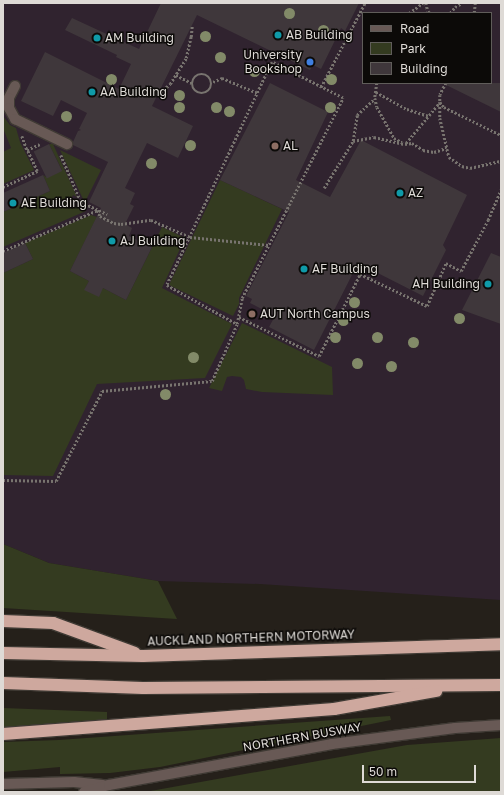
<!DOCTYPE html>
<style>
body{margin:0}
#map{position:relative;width:504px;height:795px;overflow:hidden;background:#25201a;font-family:"Golos Text",sans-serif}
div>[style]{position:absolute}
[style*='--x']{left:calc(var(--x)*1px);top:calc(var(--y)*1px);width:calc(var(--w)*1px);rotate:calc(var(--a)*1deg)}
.education>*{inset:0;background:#30232f}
.green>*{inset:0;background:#343b20}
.building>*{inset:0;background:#3f373b;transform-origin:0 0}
.path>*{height:2.5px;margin-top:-1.25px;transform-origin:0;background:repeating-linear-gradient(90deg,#78746f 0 2px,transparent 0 4px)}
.path>.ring{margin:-1.25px;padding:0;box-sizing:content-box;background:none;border:2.5px solid #78746f;border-radius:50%}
.roads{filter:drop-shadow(1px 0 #3f3a34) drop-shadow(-1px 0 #3f3a34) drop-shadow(0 1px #3f3a34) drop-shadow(0 -1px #3f3a34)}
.minor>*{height:10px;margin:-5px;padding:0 5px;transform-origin:5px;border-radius:5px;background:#685955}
.highway>*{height:12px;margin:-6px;padding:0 6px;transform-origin:6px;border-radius:6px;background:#cea89e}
.trees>*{width:11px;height:11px;margin:-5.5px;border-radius:50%;background:#828a68}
.dots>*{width:11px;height:11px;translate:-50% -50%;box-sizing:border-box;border:2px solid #0c0a08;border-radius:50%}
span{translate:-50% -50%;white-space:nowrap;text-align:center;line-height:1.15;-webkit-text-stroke:3px #0c0a08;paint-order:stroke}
.poi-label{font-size:12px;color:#dedad6}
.left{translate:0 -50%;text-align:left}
.right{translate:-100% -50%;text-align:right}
.street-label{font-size:12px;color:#dedad6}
.frame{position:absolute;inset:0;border:4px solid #dedad6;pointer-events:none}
.legend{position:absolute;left:362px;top:12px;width:130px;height:72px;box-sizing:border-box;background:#0c0a08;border:1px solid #605d5a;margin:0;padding:5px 7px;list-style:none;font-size:12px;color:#dedad6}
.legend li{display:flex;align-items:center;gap:8px;height:20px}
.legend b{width:20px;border:1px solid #605d5a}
.scale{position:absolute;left:362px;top:765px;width:114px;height:18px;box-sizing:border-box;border:2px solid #dedad6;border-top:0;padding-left:5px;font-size:12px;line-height:14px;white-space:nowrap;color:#dedad6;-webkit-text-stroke:3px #0c0a08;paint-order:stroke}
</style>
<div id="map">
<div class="education">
<i style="clip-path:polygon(evenodd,3px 3px,501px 3px,501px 600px,260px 584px,158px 581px,49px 563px,3px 544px,3px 3px,363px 13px,491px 13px,491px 83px,363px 83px,363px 13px)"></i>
</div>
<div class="green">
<i style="clip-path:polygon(3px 116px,10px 125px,16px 128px,20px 142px,34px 170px,3px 184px,3px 152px,11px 148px,3px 128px)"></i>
<i style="clip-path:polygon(49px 144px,53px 144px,77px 197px,73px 195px,69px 204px,86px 211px,3px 247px,3px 212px,50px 191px,43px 175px,46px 177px,62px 170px)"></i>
<i style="clip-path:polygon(60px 150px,101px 170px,86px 200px,83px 199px)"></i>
<i style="clip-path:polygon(220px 180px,282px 209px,239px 298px,239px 304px,233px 316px,169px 285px)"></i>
<i style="clip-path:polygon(91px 215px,97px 217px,70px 271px,89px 281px,85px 289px,103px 288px,126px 300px,162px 227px,185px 238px,162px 288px,232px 324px,205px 378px,97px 384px,53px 476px,3px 475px,3px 273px,33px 259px,25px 243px)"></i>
<i style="clip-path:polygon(242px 323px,332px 367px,333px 395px,262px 392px,246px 389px,244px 380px,241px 377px,232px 376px,227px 377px,222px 391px,209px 388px)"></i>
<i style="clip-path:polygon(3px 544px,49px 563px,158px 581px,177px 619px,3px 608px)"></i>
<i style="clip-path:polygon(3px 708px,107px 712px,107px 721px,3px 728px)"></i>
<i style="clip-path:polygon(390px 716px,391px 720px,160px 767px,110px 773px,60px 774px,60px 767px,3px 772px,3px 742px,59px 740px)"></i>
<i style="clip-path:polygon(501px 738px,501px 792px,145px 792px,407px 745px)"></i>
</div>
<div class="building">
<i style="clip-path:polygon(161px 3px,359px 3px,345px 31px,341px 28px,321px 69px,313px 65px,310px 70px,197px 15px,152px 106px,193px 126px,178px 158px,147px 143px,125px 188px,135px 193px,130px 204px,134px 206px,125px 224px,132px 228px,129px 236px,152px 247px,126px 300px,103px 288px,99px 297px,84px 290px,89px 281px,70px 271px,101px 208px,89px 202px,108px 162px,73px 145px,73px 142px,78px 131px,81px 130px,79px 129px,87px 113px,61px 100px,53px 116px,21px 101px,45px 52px,119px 89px,131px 64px,116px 57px,117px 55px,65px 30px,72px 18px,139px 49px)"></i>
<i style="clip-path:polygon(270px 83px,328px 112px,296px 180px,330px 197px,361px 140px,467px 195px,443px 245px,446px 250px,423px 296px,358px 263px,314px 350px,269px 327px,275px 316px,250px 303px,252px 299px,246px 296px,289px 212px,220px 180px)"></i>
<i style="clip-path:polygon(442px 83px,501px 83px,501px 112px)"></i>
<i style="left:49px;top:144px;width:30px;height:17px;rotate:64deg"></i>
<i style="clip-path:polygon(43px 175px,50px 191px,3px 212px,3px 193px)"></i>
<i style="clip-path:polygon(25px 243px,33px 259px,3px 273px,3px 253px)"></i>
<i style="clip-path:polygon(491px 253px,501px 257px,501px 324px,462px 310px)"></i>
</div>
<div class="path">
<i style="--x:426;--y:3;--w:8;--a:76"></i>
<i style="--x:428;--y:11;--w:3;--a:45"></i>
<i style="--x:409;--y:13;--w:17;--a:-36"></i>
<i style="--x:423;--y:3;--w:5;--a:0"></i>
<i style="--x:450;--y:13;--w:8;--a:-50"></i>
<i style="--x:455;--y:7;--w:8;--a:-30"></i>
<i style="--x:474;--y:13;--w:10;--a:-84"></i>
<i class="ring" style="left:192px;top:74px;width:17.5px;height:17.5px"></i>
<i style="--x:176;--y:75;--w:18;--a:27"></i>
<i style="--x:213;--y:82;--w:10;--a:-24"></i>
<i style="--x:222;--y:78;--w:38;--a:23"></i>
<i style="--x:377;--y:83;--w:15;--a:98"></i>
<i style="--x:375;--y:98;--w:9;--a:77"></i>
<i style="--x:377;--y:107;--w:35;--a:61"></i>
<i style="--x:394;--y:138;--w:9;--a:27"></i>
<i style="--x:446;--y:83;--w:13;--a:117"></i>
<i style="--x:440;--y:95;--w:7;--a:90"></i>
<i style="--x:440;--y:102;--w:6;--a:51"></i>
<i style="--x:444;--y:107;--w:64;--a:26.2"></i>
<i style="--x:321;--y:87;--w:95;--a:-62.4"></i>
<i style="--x:376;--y:92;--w:35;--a:29"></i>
<i style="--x:407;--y:109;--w:22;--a:18"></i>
<i style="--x:157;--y:95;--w:17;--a:-40"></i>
<i style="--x:170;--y:84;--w:31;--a:-58"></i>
<i style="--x:186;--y:58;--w:22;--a:-77"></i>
<i style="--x:191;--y:37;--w:12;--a:-85"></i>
<i style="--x:440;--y:103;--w:15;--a:90"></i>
<i style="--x:440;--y:118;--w:40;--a:77"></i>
<i style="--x:449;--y:157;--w:16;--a:35"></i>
<i style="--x:462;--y:166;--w:8;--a:14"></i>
<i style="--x:470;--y:168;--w:32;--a:-13"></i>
<i style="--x:22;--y:136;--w:15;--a:70"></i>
<i style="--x:353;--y:141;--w:26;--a:-81"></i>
<i style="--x:357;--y:115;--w:23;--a:-43"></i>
<i style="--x:406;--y:143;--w:53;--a:-50.3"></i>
<i style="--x:61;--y:155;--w:51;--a:66.9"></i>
<i style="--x:81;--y:202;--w:29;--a:25"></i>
<i style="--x:3;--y:187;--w:38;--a:-25"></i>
<i style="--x:37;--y:171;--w:23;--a:-115"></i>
<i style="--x:27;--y:150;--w:14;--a:-25"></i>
<i style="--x:324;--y:188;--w:55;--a:-58.3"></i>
<i style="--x:353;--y:141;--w:21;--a:-11"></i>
<i style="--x:374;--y:137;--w:32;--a:13"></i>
<i style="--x:405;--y:144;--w:7;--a:-8"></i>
<i style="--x:412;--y:143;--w:13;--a:32"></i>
<i style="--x:423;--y:150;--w:11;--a:10"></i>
<i style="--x:434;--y:152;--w:13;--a:-18"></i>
<i style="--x:3;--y:251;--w:103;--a:-23.3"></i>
<i style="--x:98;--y:210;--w:6;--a:72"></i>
<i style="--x:100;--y:216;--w:16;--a:27"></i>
<i style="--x:114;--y:223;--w:7;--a:8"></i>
<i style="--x:121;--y:224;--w:30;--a:-8"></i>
<i style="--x:151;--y:220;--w:43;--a:23.6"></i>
<i style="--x:190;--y:237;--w:79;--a:5.8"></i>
<i style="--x:239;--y:317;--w:89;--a:26"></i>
<i style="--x:319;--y:356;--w:92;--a:-63.4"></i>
<i style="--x:360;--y:274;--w:74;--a:25.5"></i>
<i style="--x:427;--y:306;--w:47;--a:-66.2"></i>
<i style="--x:446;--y:263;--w:17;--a:28"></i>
<i style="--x:461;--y:271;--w:58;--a:-62.1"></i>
<i style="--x:488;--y:220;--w:33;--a:-67"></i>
<i style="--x:3;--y:480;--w:53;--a:1.1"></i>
<i style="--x:56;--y:481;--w:101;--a:-62.9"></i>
<i style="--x:102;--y:391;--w:110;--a:-5.2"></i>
<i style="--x:212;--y:381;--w:62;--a:-66.3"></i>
<i style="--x:237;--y:324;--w:26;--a:-79"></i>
<i style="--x:242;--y:298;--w:224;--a:-63.2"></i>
<i style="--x:343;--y:98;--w:80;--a:-153.1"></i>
<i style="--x:272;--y:62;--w:246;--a:115.2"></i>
<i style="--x:167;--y:285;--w:80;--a:29.1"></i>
</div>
<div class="roads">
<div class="minor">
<i style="--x:15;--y:86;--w:13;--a:117"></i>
<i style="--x:9;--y:98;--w:10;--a:90"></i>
<i style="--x:9;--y:108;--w:13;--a:61"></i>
<i style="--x:15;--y:119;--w:58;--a:25.7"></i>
<i style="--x:3;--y:784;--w:71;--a:-1.6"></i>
<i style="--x:74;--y:782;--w:29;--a:6"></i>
<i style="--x:84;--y:792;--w:26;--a:-16"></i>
<i style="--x:109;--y:785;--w:227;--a:-10.4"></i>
<i style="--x:332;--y:744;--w:124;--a:-7.4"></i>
<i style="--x:455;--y:728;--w:46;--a:-3.7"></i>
</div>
<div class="highway">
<i style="--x:3;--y:621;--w:50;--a:2.3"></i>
<i style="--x:53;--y:623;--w:87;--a:20.1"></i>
<i style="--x:3;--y:653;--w:140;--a:1.2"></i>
<i style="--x:143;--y:656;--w:358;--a:-1.9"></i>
<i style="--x:3;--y:683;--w:140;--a:2"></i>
<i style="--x:143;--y:688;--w:358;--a:-0.5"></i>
<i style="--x:3;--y:734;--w:332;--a:-4.3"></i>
<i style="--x:334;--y:709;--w:104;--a:-10"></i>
</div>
</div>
<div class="trees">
<i style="left:289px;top:13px"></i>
<i style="left:323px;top:30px"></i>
<i style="left:205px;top:36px"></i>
<i style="left:220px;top:57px"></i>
<i style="left:254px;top:71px"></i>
<i style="left:111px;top:79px"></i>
<i style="left:331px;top:79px"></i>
<i style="left:179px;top:95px"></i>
<i style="left:179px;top:107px"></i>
<i style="left:216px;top:107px"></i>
<i style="left:330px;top:107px"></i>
<i style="left:229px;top:111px"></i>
<i style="left:66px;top:116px"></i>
<i style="left:190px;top:145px"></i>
<i style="left:151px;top:163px"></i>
<i style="left:354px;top:302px"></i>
<i style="left:459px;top:318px"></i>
<i style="left:343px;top:320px"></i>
<i style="left:335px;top:337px"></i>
<i style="left:377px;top:337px"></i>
<i style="left:413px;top:342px"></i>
<i style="left:193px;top:357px"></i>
<i style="left:357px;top:363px"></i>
<i style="left:391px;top:366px"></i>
<i style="left:165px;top:394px"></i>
</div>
<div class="dots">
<i style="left:278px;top:35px;background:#0f9aa8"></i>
<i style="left:97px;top:38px;background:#0f9aa8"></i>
<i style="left:310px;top:62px;background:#3f7fe0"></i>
<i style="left:92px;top:92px;background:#0f9aa8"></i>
<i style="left:275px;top:146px;background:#8d6e63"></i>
<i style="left:400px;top:193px;background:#0f9aa8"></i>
<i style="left:13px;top:203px;background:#0f9aa8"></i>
<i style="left:112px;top:241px;background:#0f9aa8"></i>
<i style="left:304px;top:269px;background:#0f9aa8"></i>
<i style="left:488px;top:284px;background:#0f9aa8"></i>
<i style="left:252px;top:314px;background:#8d6e63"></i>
</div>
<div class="poi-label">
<span class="left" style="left:286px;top:35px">AB Building</span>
<span class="left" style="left:105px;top:38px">AM Building</span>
<span class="right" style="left:302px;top:62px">University<br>Bookshop</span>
<span class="left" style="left:100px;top:92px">AA Building</span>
<span class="left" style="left:283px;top:146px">AL</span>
<span class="left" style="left:408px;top:193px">AZ</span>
<span class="left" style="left:21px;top:203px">AE Building</span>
<span class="left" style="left:120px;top:241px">AJ Building</span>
<span class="left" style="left:312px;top:269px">AF Building</span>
<span class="right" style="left:480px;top:284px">AH Building</span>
<span class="left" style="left:260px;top:314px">AUT North Campus</span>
</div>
<div class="street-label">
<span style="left:251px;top:638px;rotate:-2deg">AUCKLAND NORTHERN MOTORWAY</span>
<span style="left:302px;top:737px;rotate:-10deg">NORTHERN BUSWAY</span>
</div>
<div class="frame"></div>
<ul class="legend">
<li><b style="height:5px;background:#685955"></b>Road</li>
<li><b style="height:11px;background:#343b20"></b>Park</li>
<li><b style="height:11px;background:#3f373b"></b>Building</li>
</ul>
<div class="scale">50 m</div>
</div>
